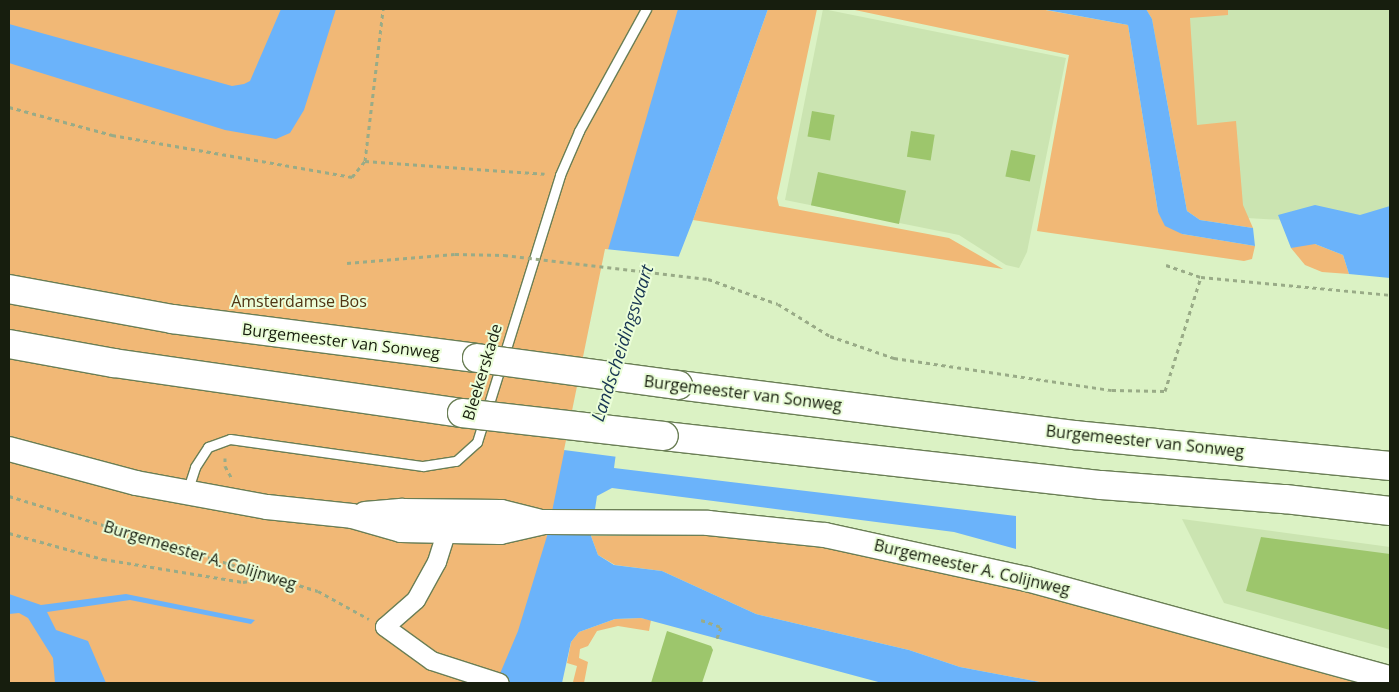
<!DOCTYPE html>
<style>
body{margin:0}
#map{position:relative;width:1399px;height:692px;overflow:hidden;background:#dbf2c4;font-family:"Open Sans",sans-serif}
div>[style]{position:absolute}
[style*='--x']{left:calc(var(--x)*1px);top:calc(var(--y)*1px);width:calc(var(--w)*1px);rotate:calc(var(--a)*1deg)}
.built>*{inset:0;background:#cbe4b1}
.green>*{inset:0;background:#f1b876}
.water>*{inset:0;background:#6bb3fa}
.pier>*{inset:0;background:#dbf2c4}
.building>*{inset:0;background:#9dc66c;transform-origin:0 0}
.path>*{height:3px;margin-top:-1.5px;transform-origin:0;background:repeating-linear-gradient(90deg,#99ab87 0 4px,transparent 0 8px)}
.roads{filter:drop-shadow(1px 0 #6a7e55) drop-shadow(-1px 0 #6a7e55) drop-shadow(0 1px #6a7e55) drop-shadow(0 -1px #6a7e55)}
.lane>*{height:9px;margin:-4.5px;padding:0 4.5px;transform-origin:4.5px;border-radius:4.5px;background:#fff}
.street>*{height:18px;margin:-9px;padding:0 9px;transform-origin:9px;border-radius:9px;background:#fff}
.secondary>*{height:24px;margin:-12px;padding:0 12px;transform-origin:12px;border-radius:12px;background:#fff}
.highway>*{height:28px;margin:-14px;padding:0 14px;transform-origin:14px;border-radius:14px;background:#fff}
.path-bridge>*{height:3px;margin-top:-1.5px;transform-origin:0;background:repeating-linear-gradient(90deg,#99ab87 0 4px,transparent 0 8px)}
.bridges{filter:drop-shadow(1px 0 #6a7e55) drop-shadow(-1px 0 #6a7e55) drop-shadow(0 1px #6a7e55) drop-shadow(0 -1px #6a7e55)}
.highway-bridge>*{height:28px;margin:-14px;padding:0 14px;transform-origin:14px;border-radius:14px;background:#fff}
span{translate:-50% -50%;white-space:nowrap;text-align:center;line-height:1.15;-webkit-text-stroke:4px #ebfed9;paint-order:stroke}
.park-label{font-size:16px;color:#503513}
.street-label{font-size:16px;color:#171e0e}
.water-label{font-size:18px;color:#173552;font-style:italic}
.frame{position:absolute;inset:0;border:10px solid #171e0e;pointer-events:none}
</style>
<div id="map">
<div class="built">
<i style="clip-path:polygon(823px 9px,1066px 58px,1027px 252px,1019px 268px,1006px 265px,959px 235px,785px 200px)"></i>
<i style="clip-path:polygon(1123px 9px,1390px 9px,1390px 226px,1247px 218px)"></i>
<i style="clip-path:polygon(1182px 519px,1390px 547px,1390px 649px,1224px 603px)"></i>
</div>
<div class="green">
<i style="clip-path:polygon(9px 9px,701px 9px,556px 540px,504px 683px,9px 683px)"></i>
<i style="clip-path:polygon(768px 9px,817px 9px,777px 198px,779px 206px,949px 238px,1003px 269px,693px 220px)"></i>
<i style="clip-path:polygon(850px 9px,1040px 9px,1128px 25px,1158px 212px,1182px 234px,1255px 246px,1252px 259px,1244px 261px,1037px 231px,1069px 55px)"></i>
<i style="clip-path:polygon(1146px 9px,1228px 9px,1228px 15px,1190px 18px,1197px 125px,1236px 121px,1243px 205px,1253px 228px,1200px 220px,1187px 211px,1152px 19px)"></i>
<i style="clip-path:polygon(1302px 244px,1315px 244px,1343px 255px,1349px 274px,1322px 272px,1305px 265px,1291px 248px)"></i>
<i style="clip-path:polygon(591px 536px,726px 536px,863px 553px,994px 582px,1357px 683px,1045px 683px,960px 667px,909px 650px,756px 614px,662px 571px,615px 565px,598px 555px)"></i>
<i style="clip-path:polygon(641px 618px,651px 620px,649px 631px,618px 626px,597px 631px,588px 646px,580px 649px,579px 658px,588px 662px,584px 683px,573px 682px,577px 666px,567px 663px,571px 642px,579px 632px,615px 619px)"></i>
</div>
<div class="water">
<i style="clip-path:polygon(281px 9px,336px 9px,304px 110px,290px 133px,276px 139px,225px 130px,9px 63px,9px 24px,232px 86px,244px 84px,250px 81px)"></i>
<i style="clip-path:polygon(678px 9px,768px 9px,693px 220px,640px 356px,619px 431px,614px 468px,1016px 516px,1016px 549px,954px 532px,612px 488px,597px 496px,591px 536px,598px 555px,614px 565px,662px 571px,756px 614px,909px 650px,960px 667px,1045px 683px,882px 683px,641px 618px,615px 619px,579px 632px,571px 642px,562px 683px,496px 683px,518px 631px,547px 536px,599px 281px)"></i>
<i style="clip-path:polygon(1041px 9px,1146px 9px,1152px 19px,1187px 211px,1200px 220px,1253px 228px,1255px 246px,1182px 234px,1165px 226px,1158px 212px,1128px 25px)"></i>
<i style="clip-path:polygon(1315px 205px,1360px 215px,1390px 206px,1390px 278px,1349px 274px,1343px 255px,1315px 244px,1291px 248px,1278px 215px)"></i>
<i style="clip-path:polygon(9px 594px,41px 605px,126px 594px,255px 620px,251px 624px,130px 600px,47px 612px,56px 630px,88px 641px,106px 683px,55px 683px,53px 658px,28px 618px,19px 613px,9px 614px)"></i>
</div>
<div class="pier">
<i style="clip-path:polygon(605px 249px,682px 257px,642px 357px,621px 431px,618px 457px,564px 450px)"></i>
</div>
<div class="building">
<i style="left:812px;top:111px;width:23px;height:26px;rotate:10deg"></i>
<i style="left:911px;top:131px;width:24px;height:26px;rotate:9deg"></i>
<i style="left:1011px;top:150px;width:25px;height:27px;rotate:12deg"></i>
<i style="left:818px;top:172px;width:90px;height:34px;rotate:12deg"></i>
<i style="clip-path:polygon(1261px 537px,1390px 554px,1390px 630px,1246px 591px)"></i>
<i style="clip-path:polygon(667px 631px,711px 646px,713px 650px,702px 683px,651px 683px)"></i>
</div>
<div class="path">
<i style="--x:9;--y:107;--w:107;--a:15.2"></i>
<i style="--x:112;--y:135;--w:244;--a:9.9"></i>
<i style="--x:352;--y:177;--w:21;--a:-51"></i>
<i style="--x:365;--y:161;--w:180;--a:4.1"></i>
<i style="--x:365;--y:161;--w:153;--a:-83.2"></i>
<i style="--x:347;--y:263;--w:108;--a:-4.8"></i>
<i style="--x:455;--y:254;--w:49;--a:1.2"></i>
<i style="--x:1166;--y:265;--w:37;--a:19"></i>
<i style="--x:708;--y:279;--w:74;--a:19.7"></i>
<i style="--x:778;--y:304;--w:61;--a:31.6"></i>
<i style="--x:830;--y:336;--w:68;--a:19"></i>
<i style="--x:894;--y:358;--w:220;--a:8.4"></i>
<i style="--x:1112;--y:390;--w:53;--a:1.1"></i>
<i style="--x:1165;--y:391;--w:120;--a:-72.5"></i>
<i style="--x:1201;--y:277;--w:190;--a:5.4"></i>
<i style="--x:225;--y:458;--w:8;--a:90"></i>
<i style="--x:225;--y:466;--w:13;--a:61"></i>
<i style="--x:9;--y:496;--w:323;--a:17.1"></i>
<i style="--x:318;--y:591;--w:58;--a:28.8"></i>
<i style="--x:9;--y:533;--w:98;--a:15.5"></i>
<i style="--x:103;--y:559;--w:142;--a:9.3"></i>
<i style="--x:243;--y:582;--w:31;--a:-9"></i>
<i style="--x:701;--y:620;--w:21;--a:19"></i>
<i style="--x:721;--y:627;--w:12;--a:110"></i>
</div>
<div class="roads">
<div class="lane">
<i style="--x:187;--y:492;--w:26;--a:-72"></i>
<i style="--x:195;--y:467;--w:24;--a:-57"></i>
<i style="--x:208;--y:447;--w:23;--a:-20"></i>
<i style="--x:230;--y:439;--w:195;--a:8"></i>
<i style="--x:423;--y:466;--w:33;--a:-9"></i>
<i style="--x:456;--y:461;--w:28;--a:-42"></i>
<i style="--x:477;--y:442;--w:280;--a:-72.7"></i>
<i style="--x:560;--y:175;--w:48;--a:-66.6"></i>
<i style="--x:579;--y:131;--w:139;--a:-61.2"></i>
</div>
<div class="street">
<i style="--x:450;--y:521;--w:43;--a:107.6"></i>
<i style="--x:437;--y:562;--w:43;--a:118.9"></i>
<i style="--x:416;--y:600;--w:41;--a:138.9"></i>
<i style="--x:385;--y:627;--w:58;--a:35.9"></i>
<i style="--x:432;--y:661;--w:71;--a:17.9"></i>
</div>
<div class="secondary">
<i style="--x:9;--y:449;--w:131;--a:15"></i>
<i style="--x:136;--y:483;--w:133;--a:10.4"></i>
<i style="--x:267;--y:507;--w:85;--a:6"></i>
<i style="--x:352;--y:516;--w:51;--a:15.9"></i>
<i style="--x:401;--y:530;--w:99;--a:1.2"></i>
<i style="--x:500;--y:532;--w:45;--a:-12.8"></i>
<i style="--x:544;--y:522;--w:164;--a:0.3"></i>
<i style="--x:708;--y:523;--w:118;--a:5.9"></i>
<i style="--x:825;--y:535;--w:207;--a:12.3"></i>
<i style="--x:1027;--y:579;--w:376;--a:15.3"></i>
<i style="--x:365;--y:514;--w:38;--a:-5"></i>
<i style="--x:403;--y:511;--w:98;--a:0.6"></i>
<i style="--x:501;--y:512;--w:38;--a:14"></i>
</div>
<div class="highway">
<i style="--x:9;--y:289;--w:166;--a:10.4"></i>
<i style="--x:172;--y:319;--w:307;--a:7.3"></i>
<i style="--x:9;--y:344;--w:107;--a:10.3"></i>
<i style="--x:114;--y:363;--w:352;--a:8.2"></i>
<i style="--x:678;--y:385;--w:399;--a:7.2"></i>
<i style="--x:1074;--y:435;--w:318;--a:5.6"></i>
<i style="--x:664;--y:436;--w:440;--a:6.4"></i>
<i style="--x:1101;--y:485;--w:185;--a:4.4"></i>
<i style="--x:1285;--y:499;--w:106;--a:6.5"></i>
</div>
</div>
<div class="path-bridge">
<i style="--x:504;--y:255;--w:205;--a:6.7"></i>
</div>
<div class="bridges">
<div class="highway-bridge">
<i style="--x:477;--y:358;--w:203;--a:7.7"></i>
<i style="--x:462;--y:413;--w:203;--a:6.5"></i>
</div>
</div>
<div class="park-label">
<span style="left:299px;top:301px">Amsterdamse Bos</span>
</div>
<div class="street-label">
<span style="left:341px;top:341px;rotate:7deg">Burgemeester van Sonweg</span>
<span style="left:482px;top:372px;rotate:-73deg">Bleekerskade</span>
<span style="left:743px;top:393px;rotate:7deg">Burgemeester van Sonweg</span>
<span style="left:1145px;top:441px;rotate:6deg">Burgemeester van Sonweg</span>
<span style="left:200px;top:555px;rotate:17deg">Burgemeester A. Colijnweg</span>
<span style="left:972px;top:567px;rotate:13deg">Burgemeester A. Colijnweg</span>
</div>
<div class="water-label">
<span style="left:622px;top:343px;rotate:-72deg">Landscheidingsvaart</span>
</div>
<div class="frame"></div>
</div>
